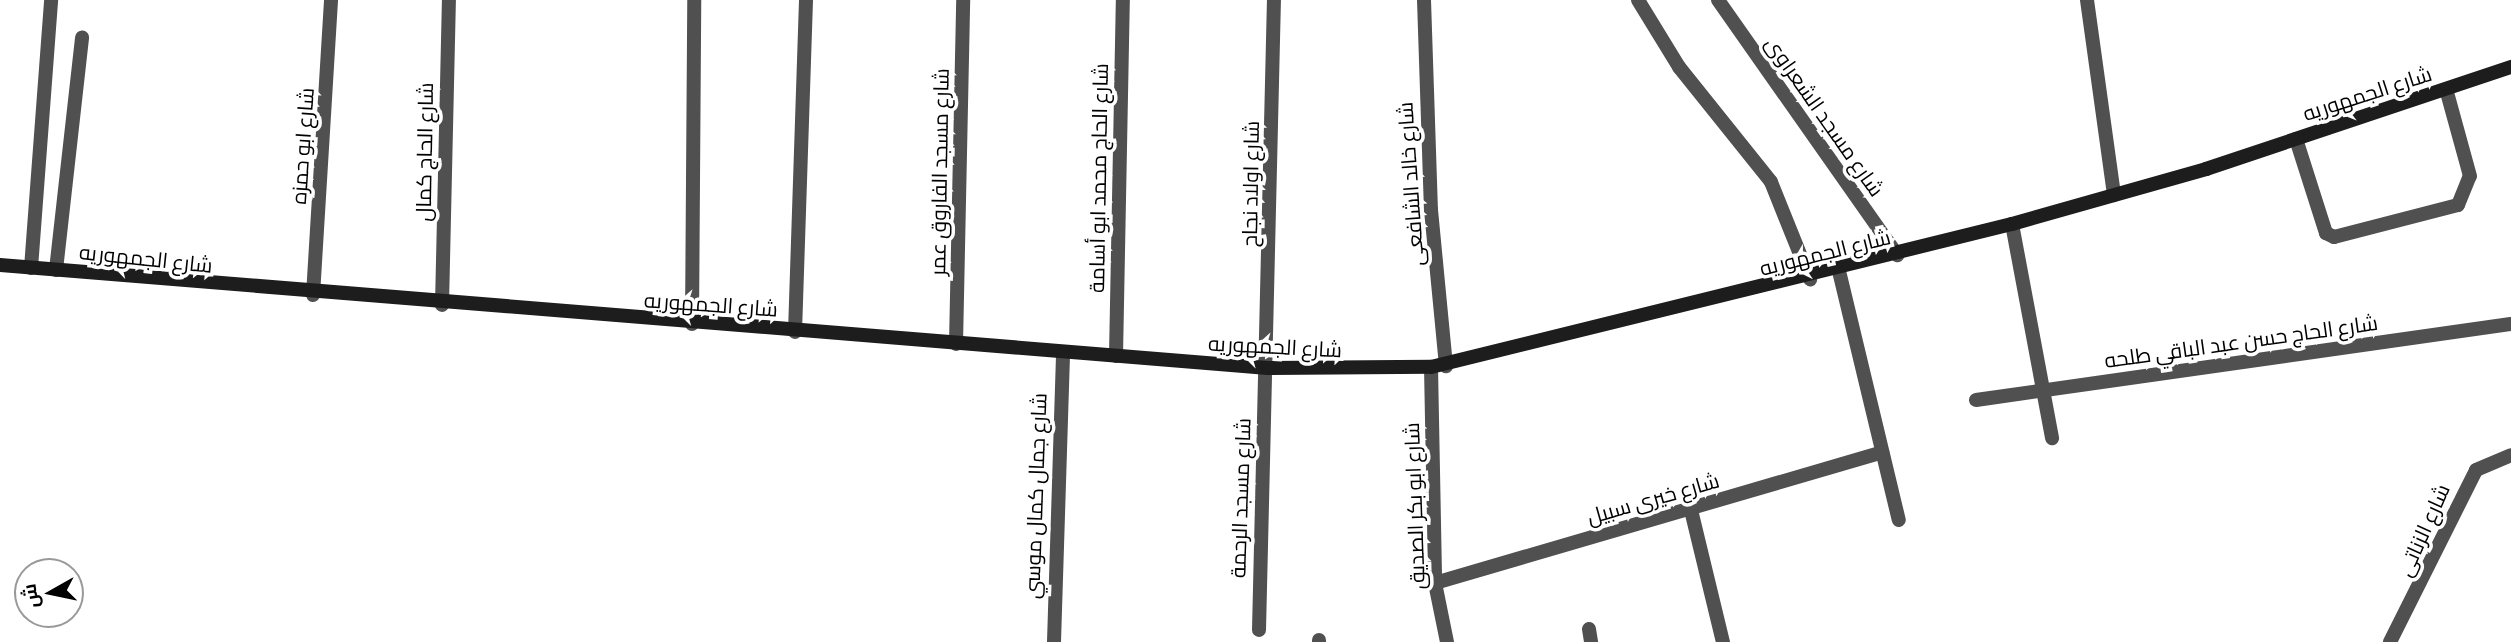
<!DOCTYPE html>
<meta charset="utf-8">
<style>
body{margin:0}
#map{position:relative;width:2511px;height:642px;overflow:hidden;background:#fff;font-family:Manrope,Cairo,sans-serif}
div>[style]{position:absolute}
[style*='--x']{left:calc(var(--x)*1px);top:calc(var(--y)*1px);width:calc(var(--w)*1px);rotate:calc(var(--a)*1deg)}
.service>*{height:14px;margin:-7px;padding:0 7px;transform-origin:7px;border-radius:7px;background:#505050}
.minor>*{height:14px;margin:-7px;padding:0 7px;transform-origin:7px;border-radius:7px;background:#505050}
.secondary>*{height:14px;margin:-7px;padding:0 7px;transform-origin:7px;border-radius:7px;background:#1d1d1d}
span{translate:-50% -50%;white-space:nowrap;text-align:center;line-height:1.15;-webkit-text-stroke:7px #fff;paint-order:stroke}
.street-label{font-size:21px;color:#000}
.north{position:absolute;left:14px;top:558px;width:70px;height:70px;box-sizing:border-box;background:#fff;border:2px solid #999;border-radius:50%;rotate:261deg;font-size:19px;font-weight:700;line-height:28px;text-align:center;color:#000}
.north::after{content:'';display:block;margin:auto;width:24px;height:32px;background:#000;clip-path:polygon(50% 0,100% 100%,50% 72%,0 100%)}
</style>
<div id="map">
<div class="service">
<i style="--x:1638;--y:0;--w:79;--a:58.5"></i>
<i style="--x:1679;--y:67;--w:147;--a:51.3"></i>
<i style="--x:1771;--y:182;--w:105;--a:68.1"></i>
<i style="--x:2296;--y:139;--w:99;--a:72.3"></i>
<i style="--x:2326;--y:233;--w:9;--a:27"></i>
<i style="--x:2334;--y:237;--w:128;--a:-14.5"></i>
<i style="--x:2458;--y:205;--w:31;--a:-68"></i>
<i style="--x:2470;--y:176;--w:90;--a:-105.4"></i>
<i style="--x:56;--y:270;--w:234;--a:-83.6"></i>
<i style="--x:692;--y:324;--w:324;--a:-89.6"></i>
</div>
<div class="minor">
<i style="--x:1424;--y:0;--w:210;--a:88.1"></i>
<i style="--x:1431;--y:210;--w:157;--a:84.5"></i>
<i style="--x:1718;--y:0;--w:312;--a:54.9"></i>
<i style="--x:2087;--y:0;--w:197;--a:82.1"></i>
<i style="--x:2012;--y:224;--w:218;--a:79.4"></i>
<i style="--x:31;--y:268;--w:269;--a:-85.7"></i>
<i style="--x:1839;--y:271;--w:256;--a:76.5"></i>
<i style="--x:313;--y:295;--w:296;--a:-86.5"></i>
<i style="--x:442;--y:305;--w:305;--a:-88.7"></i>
<i style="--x:795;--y:332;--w:332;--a:-88.1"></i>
<i style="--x:956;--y:344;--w:344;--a:-88.8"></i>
<i style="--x:1116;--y:356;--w:356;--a:-88.9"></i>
<i style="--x:1431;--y:367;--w:216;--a:88.9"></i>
<i style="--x:1435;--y:583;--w:60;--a:78.5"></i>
<i style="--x:1976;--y:400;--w:540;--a:-8.09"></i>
<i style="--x:1691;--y:510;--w:136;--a:76.4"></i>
<i style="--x:1435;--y:583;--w:466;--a:-16.3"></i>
<i style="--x:1589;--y:629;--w:13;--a:81"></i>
<i style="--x:1259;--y:630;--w:630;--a:-88.64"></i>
<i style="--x:1319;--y:640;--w:2;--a:90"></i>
<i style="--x:1054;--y:642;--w:290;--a:-88.2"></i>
<i style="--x:2390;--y:642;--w:192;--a:-63.4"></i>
<i style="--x:2476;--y:470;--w:38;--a:-23"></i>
</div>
<div class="secondary">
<i style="--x:0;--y:265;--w:1272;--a:4.64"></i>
<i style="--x:1268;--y:368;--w:163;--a:-0.4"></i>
<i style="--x:1431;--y:367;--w:598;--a:-13.83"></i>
<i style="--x:2012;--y:224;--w:202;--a:-15.8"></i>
<i style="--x:2206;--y:169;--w:322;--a:-18.5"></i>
</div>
<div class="street-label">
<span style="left:2367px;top:93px;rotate:-18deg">شارع الجمهوريه</span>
<span style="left:1825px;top:116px;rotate:55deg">شارع مسجد الشعراوى</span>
<span style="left:302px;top:146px;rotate:-86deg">شارع ابو حمزه</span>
<span style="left:424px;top:152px;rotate:-89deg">شارع الحاج كمال</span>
<span style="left:939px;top:172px;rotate:-89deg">شارع مسجد الفاروق عمر</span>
<span style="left:1098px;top:178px;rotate:-89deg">شارع الحاج محمد ابو أسامة</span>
<span style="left:1250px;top:184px;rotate:-89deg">شارع اولاد نجاح</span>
<span style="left:1410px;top:184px;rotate:-94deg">شارع خالد الشافعى</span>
<span style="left:1825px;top:252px;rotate:-14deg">شارع الجمهوريه</span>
<span style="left:146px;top:258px;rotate:6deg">شارع الجمهوريه</span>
<span style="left:711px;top:304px;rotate:4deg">شارع الجمهوريه</span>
<span style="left:2241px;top:341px;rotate:-8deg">شارع الحاج حسن عبد الباقي طلحه</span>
<span style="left:1275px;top:346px;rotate:3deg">شارع الجمهوريه</span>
<span style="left:1035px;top:496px;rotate:-88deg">شارع جمال كمال موسي</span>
<span style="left:1240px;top:498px;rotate:-88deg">شارع مسجد الرحمة</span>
<span style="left:1653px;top:498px;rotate:-16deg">شارع خيرى سبيل</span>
<span style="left:1414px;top:506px;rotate:-92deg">شارع ابو بكر الصديق</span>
<span style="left:2423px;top:530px;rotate:-66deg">شارع الزناتى</span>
</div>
<div class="north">ش</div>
</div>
